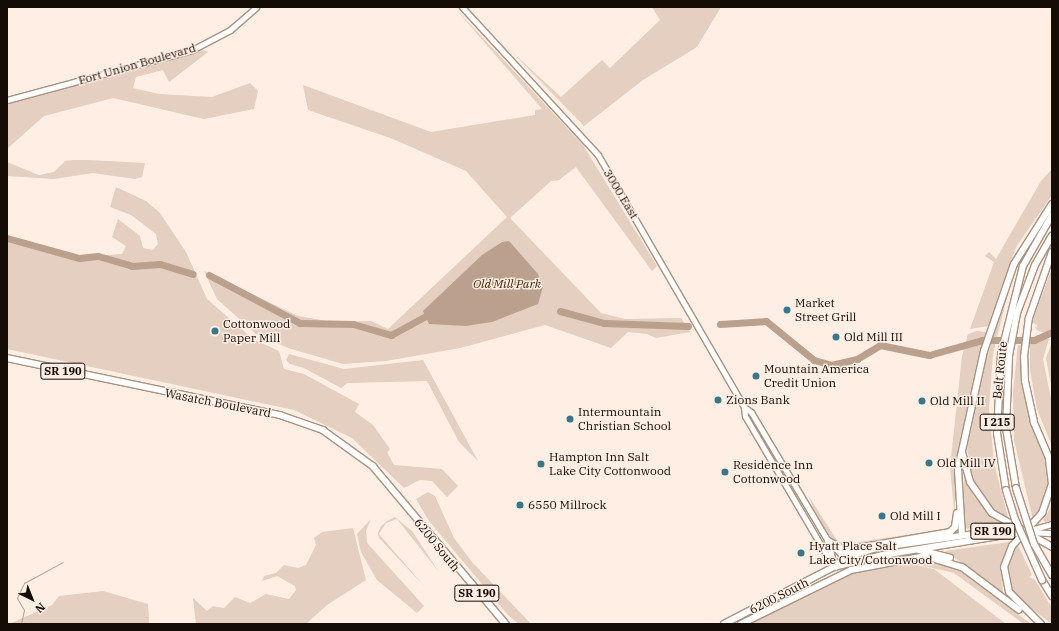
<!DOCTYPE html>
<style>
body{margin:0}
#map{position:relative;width:1059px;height:631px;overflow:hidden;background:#feeee3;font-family:"IBM Plex Serif",serif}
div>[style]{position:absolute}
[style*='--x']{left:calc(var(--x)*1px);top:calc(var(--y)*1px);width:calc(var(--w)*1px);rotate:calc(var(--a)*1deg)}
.green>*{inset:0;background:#e4cfc0}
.water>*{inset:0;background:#bba08d}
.stream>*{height:1px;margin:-0.5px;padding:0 0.5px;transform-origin:0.5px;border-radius:0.5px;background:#bba08d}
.river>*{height:7px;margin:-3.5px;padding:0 3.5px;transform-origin:3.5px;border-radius:3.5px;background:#bba08d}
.roads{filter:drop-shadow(1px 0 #aa9280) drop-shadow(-1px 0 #aa9280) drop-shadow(0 1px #aa9280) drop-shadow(0 -1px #aa9280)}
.secondary>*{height:5px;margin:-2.5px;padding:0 2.5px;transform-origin:2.5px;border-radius:2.5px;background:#fff}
.primary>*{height:5.5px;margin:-2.75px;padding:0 2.75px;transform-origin:2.75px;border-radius:2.75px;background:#fff}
.motorway>*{height:6px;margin:-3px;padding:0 3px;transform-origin:3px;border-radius:3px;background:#fff}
.bridges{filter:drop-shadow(1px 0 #aa9280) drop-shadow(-1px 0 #aa9280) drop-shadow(0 1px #aa9280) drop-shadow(0 -1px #aa9280)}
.motorway-bridge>*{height:6px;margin:-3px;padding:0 3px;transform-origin:3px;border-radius:3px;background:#fff}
.dots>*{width:11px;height:11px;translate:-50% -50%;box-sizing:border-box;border:2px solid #feeee3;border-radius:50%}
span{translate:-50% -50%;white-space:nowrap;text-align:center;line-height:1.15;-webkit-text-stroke:3px #feeee3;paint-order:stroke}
.shield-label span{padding:1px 3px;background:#feeee3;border:1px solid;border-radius:3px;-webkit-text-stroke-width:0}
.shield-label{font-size:11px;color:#150c06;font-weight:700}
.street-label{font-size:12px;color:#150c06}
.park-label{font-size:12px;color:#442000;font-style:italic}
.poi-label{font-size:12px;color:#150c06}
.left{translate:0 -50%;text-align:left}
.frame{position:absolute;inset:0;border:8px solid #150c06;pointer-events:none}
.north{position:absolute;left:12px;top:579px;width:40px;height:40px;-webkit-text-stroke:3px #feeee3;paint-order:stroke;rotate:137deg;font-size:11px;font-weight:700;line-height:16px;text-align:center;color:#150c06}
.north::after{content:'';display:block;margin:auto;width:14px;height:18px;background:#150c06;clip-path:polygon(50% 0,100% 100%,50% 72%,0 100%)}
</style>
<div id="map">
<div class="green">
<i style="clip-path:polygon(454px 7px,583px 145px,657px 266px,652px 271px,576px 167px,559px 180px,551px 181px,510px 218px,601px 313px,625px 319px,681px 318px,690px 332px,656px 338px,647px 334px,628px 332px,611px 348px,545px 325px,460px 348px,386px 361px,343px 364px,288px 348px,256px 334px,217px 299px,204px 271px,298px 316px,333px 322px,371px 321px,388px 329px,507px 217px,466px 171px,393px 139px,308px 110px,303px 85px,431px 132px,535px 115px,535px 110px,542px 109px)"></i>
<i style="clip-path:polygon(652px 7px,721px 7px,697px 47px,643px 80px,584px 126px,511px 51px,561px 97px,602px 60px,610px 68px,660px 20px)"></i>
<i style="clip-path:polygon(203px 50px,208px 52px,169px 82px,163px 70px,136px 77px,133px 88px,159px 94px,212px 97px,250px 83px,258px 91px,254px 109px,204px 119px,113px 98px,44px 116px,7px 149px,7px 104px)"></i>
<i style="clip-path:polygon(73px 160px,88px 160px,145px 163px,142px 177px,135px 179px,93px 173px,54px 179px,7px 176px,7px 162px,39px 175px,54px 172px,65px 161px)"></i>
<i style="clip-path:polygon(1052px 169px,1052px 195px,1016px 247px,988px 326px,970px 329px,994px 262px,985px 256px,989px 252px,996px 259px,1041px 181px)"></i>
<i style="clip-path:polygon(116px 187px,146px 201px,160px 213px,186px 252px,207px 299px,253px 339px,279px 351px,284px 369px,304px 374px,359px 404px,355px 412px,373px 425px,390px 449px,387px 452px,394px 465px,442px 469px,458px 486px,447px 497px,432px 481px,420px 480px,404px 488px,352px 438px,294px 410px,7px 349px,7px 238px,80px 257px,122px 254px,126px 246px,112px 237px,118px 219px,140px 236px,143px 248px,153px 250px,158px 244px,156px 234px,131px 215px,110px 207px)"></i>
<i style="clip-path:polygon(1052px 268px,1052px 335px,1036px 330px,1037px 325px,1032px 322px)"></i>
<i style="clip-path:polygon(1011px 281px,993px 354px,989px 408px,994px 463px,1009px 521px,990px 507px,973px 482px,967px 448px,983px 370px)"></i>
<i style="clip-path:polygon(977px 331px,986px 332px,955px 463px,955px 519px,951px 528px,844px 548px,836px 545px,817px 517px,808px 495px,840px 545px,950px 528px,954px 510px,950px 467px,962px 356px,968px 334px)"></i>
<i style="clip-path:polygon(1043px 337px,1049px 339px,1043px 359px,1052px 404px,1052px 446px,1037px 409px,1030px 370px,1030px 343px)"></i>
<i style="clip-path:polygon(1052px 342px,1052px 390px,1046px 358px)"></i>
<i style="clip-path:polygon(1018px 345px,1022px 346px,1027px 410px,1046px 457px,1050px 482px,1040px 512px,1033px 520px,1014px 440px,1013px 391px)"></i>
<i style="clip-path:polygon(289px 354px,344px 369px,423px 360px,478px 461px,459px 442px,427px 381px,347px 383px,341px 388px,304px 368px,290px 364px,286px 360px)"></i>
<i style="clip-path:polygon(965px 476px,974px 496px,1003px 525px,965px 529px,962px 489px)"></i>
<i style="clip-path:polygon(428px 492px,435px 496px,454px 538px,472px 562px,531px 624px,519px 624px,508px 615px,429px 521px,416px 499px)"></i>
<i style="clip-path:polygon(1052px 506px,1052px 521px,1045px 522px,1043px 520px)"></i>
<i style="clip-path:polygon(395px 517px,412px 531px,439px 572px,397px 519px,386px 523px,379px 534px,426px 588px,379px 538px,378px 533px,381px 526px,387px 521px)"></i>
<i style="clip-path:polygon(371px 519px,366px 531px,367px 543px,424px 606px,417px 613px,377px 580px,361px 552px,357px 534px)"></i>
<i style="clip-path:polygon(353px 528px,366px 580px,327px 605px,306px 624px,196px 624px,193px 598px,207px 611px,213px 606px,224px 608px,235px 597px,250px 603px,266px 594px,289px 599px,296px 590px,295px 586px,277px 576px,262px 581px,264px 576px,276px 573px,284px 565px,298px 568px,306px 565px,316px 545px,314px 538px,322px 532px)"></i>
<i style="clip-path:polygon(1009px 542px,1001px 567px,1003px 593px,945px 551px)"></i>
<i style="clip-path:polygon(1017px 543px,1032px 575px,1029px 577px,1035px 580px,1052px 608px,1052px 624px,1013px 595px,1006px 572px)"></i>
<i style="clip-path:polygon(924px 558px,952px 565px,1031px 624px,1024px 624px,954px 573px,907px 562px,878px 567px,912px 564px,934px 569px,1006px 624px,750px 624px,855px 570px)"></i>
<i style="clip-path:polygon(103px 591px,148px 604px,149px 623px,9px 624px,52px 605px,59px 596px)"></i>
</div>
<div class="water">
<i style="clip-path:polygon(509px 241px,538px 274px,543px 287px,538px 304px,492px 322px,466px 326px,429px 324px,423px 311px,482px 255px,502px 242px)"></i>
</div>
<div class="stream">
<i style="--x:21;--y:624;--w:14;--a:-78"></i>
<i style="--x:24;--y:610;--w:14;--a:-120"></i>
<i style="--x:17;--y:598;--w:17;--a:-65"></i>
<i style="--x:24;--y:583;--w:44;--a:-28.3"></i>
</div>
<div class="river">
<i style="--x:7;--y:238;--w:75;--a:15.5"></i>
<i style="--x:79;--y:258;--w:19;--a:-6"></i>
<i style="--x:98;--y:256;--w:35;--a:16"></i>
<i style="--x:132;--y:266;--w:28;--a:-4"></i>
<i style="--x:160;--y:264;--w:34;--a:17"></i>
<i style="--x:209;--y:275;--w:103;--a:27.8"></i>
<i style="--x:300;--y:323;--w:53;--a:1.1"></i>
<i style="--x:353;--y:324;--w:40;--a:16"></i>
<i style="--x:391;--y:335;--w:48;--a:-28.7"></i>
<i style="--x:560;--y:311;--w:46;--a:15.3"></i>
<i style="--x:604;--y:323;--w:84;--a:2"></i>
<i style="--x:720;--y:324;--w:46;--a:-3.7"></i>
<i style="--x:766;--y:321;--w:62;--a:39.1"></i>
<i style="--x:814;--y:360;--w:18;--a:16"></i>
<i style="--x:831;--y:365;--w:27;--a:-13"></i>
<i style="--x:857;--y:359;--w:27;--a:-31"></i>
<i style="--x:880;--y:345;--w:50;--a:11.5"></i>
<i style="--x:929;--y:355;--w:55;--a:-15.8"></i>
<i style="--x:982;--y:340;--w:52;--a:0"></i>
<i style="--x:1034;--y:340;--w:20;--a:-24"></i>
</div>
<div class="roads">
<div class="secondary">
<i style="--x:462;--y:7;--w:201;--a:47.4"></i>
<i style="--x:598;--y:155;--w:291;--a:59.9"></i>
<i style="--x:744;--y:407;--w:9;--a:36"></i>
<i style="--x:751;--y:412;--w:150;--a:59.2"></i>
<i style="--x:828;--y:541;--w:27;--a:77"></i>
<i style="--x:7;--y:100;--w:192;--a:-15.1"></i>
<i style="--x:192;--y:50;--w:43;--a:-27.8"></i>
<i style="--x:230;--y:30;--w:35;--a:-41"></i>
<i style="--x:744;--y:407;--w:9;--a:84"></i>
<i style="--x:745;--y:416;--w:174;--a:59.6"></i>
<i style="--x:1027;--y:531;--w:26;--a:-16"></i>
<i style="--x:1030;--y:532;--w:22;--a:3"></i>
<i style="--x:829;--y:543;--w:15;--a:42"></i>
<i style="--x:840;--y:553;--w:17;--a:-3"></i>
</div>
<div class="primary">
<i style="--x:7;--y:358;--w:279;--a:11.8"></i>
<i style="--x:280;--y:415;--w:46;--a:19.2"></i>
<i style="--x:323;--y:430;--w:62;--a:35.8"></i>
<i style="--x:373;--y:466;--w:207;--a:49.9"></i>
<i style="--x:835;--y:567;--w:13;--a:-45"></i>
<i style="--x:844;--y:558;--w:34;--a:-17"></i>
<i style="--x:876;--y:548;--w:121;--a:-8.1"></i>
<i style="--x:996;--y:531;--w:22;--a:3"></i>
<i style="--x:724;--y:624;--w:124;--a:-27.4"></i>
<i style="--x:834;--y:567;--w:50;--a:-13.8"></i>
<i style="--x:883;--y:555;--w:143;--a:-9.3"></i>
</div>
<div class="motorway">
<i style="--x:962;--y:452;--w:31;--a:75"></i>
<i style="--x:970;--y:482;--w:38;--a:55"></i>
<i style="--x:992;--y:513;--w:69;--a:29.5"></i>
<i style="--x:1016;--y:488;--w:61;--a:-99.5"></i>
<i style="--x:1006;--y:428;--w:72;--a:-87.6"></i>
<i style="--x:1009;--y:356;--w:44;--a:-79.5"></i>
<i style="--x:1017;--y:313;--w:51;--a:-69.4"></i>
<i style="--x:1035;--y:265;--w:34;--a:-60"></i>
<i style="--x:1006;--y:490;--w:58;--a:-99"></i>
<i style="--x:997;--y:433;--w:79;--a:-87.1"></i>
<i style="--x:1001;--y:354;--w:91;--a:-76"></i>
<i style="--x:1023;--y:266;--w:59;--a:-60.4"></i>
<i style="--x:962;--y:535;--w:66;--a:-93.5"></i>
<i style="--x:958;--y:469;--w:121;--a:-77.6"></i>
<i style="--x:984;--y:351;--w:92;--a:-71"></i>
<i style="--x:1014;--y:264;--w:71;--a:-57.7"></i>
<i style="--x:828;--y:541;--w:20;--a:27"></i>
<i style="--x:846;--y:550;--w:106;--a:-9.8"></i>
<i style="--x:950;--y:532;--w:7;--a:-45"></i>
<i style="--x:955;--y:527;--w:14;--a:-82"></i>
<i style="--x:919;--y:550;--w:32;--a:14"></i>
<i style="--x:1042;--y:580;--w:19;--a:58"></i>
<i style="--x:741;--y:624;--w:123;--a:-26.1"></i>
<i style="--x:851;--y:570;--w:75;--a:-10.7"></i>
<i style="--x:925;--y:556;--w:39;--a:17"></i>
<i style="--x:962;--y:567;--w:71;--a:37"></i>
<i style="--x:1041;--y:624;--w:45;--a:-135"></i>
<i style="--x:1009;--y:592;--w:25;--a:-101"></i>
<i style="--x:1004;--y:567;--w:22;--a:-69"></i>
<i style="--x:1012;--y:546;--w:45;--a:-47.7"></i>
<i style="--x:1042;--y:513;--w:31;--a:-71"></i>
<i style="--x:1052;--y:484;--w:26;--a:-97"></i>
<i style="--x:1049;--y:458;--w:39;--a:-113"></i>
<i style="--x:1034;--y:422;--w:42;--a:-102.4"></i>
<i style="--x:1025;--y:381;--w:24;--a:-92"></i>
<i style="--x:1024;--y:357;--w:39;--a:-83"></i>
<i style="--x:1029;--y:318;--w:70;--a:-70.8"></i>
</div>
</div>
<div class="bridges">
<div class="motorway-bridge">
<i style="--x:1016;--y:488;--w:59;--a:72.2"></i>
<i style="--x:1034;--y:544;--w:36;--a:60"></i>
<i style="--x:1006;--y:490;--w:30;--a:73"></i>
<i style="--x:1015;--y:519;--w:67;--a:66.1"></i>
</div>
</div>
<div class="dots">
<i style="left:787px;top:310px;background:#38778b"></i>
<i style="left:215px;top:331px;background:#38778b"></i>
<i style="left:836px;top:337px;background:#38778b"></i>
<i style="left:756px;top:376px;background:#38778b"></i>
<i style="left:718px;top:400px;background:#38778b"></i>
<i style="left:922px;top:401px;background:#38778b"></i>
<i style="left:570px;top:419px;background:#38778b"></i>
<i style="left:929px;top:463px;background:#38778b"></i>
<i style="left:541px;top:464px;background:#38778b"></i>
<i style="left:725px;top:472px;background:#38778b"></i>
<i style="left:520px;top:505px;background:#38778b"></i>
<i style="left:882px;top:516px;background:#38778b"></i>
<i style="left:801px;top:553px;background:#38778b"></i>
</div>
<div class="shield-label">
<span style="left:63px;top:371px">SR 190</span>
<span style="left:997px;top:422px">I 215</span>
<span style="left:993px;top:531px">SR 190</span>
<span style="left:477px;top:593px">SR 190</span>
</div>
<div class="street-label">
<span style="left:137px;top:64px;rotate:-16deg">Fort Union Boulevard</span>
<span style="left:621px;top:194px;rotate:59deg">3000 East</span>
<span style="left:1000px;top:370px;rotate:-84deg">Belt Route</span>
<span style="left:218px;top:403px;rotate:11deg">Wasatch Boulevard</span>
<span style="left:437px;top:545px;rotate:51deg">6200 South</span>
<span style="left:779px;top:596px;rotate:-27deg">6200 South</span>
</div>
<div class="park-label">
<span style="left:507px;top:284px">Old Mill Park</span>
</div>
<div class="poi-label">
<span class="left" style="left:795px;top:310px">Market<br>Street Grill</span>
<span class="left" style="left:223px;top:331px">Cottonwood<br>Paper Mill</span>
<span class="left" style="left:844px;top:337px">Old Mill III</span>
<span class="left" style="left:764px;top:376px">Mountain America<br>Credit Union</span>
<span class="left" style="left:726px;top:400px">Zions Bank</span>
<span class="left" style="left:930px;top:401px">Old Mill II</span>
<span class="left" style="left:578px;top:419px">Intermountain<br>Christian School</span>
<span class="left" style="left:549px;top:464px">Hampton Inn Salt<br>Lake City Cottonwood</span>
<span class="left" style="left:937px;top:463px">Old Mill IV</span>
<span class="left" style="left:733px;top:472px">Residence Inn<br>Cottonwood</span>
<span class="left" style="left:528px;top:505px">6550 Millrock</span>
<span class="left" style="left:890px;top:516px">Old Mill I</span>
<span class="left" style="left:809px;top:553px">Hyatt Place Salt<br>Lake City/Cottonwood</span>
</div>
<div class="frame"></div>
<div class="north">N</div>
</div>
